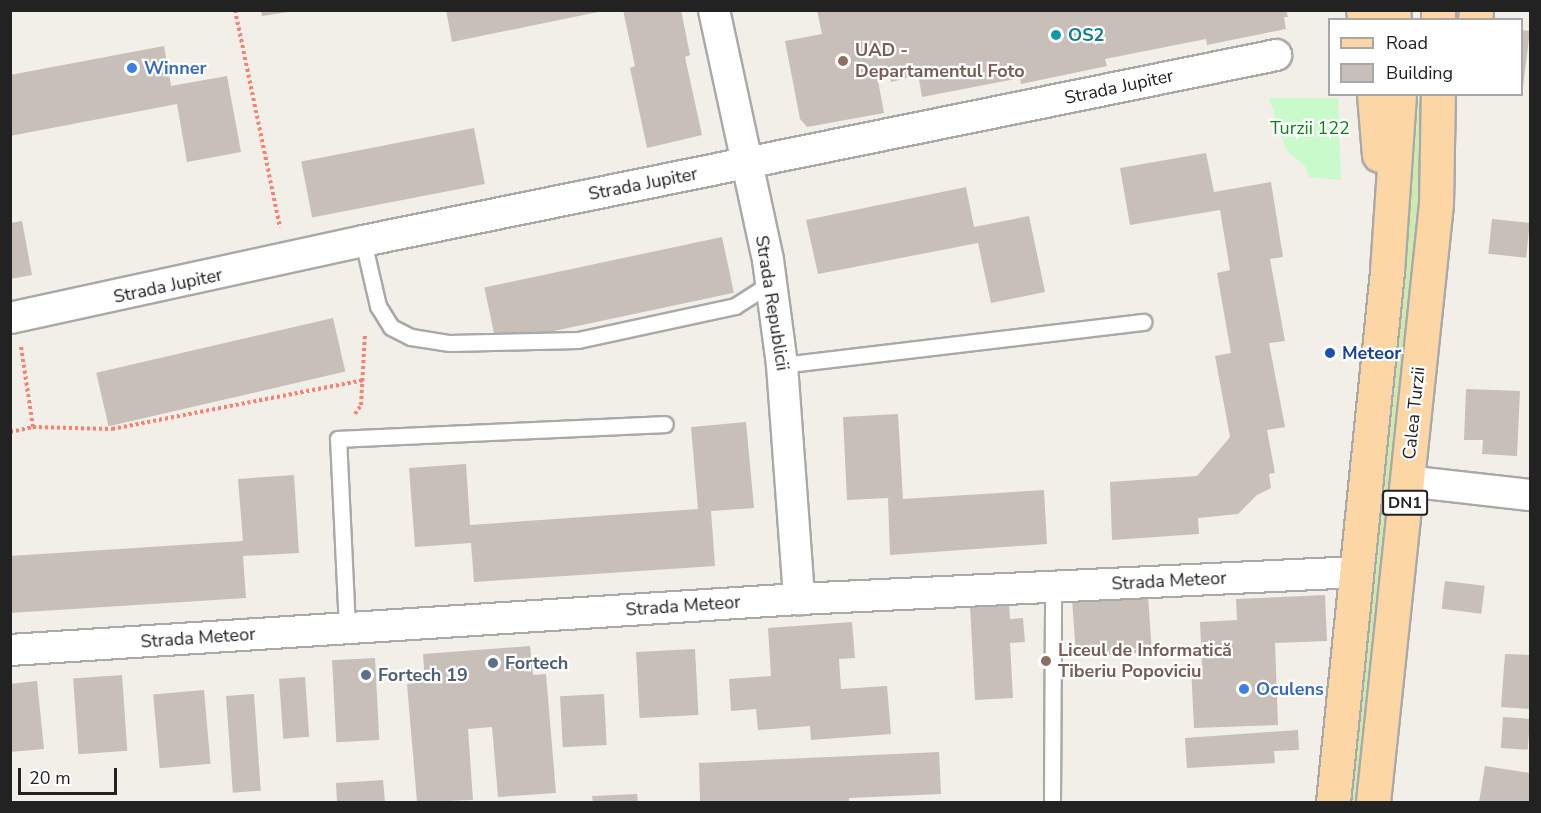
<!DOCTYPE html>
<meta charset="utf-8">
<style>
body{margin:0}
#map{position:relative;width:1541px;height:813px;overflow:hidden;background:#f2efe9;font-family:"Nunito Sans",sans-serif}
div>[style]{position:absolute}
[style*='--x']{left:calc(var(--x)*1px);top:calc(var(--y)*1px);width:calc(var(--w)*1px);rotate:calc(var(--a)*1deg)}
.grass>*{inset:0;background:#cdebb0}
.park>*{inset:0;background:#c8facc}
.building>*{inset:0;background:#c7bfb8;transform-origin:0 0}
.path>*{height:4px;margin-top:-2px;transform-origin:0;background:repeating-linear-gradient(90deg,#fa8072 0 3px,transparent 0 6px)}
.roads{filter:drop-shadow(2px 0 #a9a9a9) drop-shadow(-2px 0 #a9a9a9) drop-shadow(0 2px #a9a9a9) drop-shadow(0 -2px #a9a9a9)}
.service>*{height:15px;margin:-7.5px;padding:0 7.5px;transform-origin:7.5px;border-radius:7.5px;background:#fff}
.minor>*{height:30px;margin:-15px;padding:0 15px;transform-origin:15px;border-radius:15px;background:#fff}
.primary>*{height:33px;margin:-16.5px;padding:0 16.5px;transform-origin:16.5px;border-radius:16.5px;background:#fcd6a4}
.dots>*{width:16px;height:16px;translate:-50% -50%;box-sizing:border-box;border:3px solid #fff;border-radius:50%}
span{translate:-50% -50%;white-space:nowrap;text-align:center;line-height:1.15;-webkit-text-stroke:4.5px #fff;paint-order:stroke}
.shield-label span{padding:2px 4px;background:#fff;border:2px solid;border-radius:4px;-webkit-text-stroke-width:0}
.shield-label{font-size:16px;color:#222;font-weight:700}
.culture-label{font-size:18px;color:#0d838f;font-weight:700}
.left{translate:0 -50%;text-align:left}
.education-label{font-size:18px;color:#785e54;font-weight:700}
.shop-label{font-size:18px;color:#366cbe;font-weight:700}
.street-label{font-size:18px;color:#222}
.park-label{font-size:18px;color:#0c8416}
.transit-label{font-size:18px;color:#164399;font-weight:700}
.service-label{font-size:18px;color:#4e5e75;font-weight:700}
.frame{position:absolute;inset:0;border:12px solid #222;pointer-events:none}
.legend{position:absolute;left:1328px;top:18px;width:195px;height:78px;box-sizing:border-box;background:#fff;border:2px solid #a7a7a7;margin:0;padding:8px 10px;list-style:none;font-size:18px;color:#222}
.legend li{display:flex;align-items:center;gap:12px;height:30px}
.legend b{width:30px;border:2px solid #a7a7a7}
.scale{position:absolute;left:18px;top:768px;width:99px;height:27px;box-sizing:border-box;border:3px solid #222;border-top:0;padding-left:8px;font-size:18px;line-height:21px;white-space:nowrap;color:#222;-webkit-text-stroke:4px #fff;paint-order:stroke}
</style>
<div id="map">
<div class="grass">
<i style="clip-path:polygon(1419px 95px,1427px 95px,1423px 178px,1358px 802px,1350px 802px,1403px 298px)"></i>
</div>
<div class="park">
<i style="clip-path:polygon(1269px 98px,1338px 98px,1341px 180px,1309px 177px,1305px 166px,1286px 150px)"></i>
</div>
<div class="building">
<i style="clip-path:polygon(261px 10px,288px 10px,288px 12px,262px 16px)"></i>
<i style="clip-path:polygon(446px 10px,598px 10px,598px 12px,452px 42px)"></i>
<i style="clip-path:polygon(623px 10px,681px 10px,690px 55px,685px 57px,702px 135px,647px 148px,630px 68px,635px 66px)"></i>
<i style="clip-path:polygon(817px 10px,1286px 10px,1288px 17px,1284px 17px,1286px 29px,1207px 45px,1206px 39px,1105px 59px,1107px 66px,1021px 84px,1020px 78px,922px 97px,917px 68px,906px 70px,907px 78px,891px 82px,889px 73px,877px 75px,884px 113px,807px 127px,800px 119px,785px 41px,822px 34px)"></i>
<i style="left:1522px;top:30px;width:8px;height:60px;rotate:7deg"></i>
<i style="clip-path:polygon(164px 46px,171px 86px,227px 76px,241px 152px,187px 162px,177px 104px,10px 136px,10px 75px)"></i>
<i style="left:474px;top:128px;width:57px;height:176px;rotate:79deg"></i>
<i style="clip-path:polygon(1206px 153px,1214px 192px,1271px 182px,1283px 257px,1270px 259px,1285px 341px,1269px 343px,1285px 427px,1267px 430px,1275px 473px,1269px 474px,1271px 488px,1257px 495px,1238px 514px,1198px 518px,1199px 534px,1112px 540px,1110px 482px,1197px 476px,1230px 437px,1215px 356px,1231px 353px,1217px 273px,1230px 270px,1220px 210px,1130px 225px,1120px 168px)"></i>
<i style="clip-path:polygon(966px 187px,974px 227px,1029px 216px,1045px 292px,991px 303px,978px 243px,818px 274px,806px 220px)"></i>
<i style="left:1492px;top:219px;width:38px;height:35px;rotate:6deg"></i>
<i style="clip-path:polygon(22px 221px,32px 275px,10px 279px,10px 223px)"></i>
<i style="left:722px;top:237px;width:57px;height:243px;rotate:78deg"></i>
<i style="left:333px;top:318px;width:55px;height:243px;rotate:77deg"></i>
<i style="clip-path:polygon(1466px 389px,1520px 391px,1517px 456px,1482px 454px,1483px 440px,1464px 440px)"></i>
<i style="clip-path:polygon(898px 414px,903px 499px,1044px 490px,1047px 544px,890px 555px,888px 498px,847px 500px,843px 417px)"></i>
<i style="clip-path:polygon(746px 422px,754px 508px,711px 511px,715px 566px,474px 582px,471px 543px,415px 547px,409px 468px,466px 464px,470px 525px,698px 509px,691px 427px)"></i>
<i style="clip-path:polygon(294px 475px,299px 553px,243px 556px,246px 598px,10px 613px,10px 556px,243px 541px,238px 479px)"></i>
<i style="left:1445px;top:581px;width:40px;height:28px;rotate:7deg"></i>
<i style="clip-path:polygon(1325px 595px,1327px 641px,1275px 643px,1278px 725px,1194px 728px,1191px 667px,1202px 667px,1200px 622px,1237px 620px,1236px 599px)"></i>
<i style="left:1148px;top:596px;width:56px;height:76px;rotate:86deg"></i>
<i style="clip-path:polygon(1009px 603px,1010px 619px,1023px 618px,1025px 642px,1010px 643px,1013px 698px,975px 700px,970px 606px)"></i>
<i style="clip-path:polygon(852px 622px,855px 658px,839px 659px,841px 689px,887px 686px,891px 734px,811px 740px,810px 726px,758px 730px,756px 709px,731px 711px,729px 679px,771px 676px,768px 628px)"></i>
<i style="clip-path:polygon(530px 646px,533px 675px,546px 674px,556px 793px,498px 797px,492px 727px,468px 729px,473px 800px,417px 802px,407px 684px,425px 682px,423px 654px)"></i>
<i style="left:695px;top:649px;width:66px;height:59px;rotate:87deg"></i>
<i style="clip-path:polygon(1505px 654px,1530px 655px,1530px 709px,1501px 707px)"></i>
<i style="left:375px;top:658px;width:82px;height:43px;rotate:87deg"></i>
<i style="left:122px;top:675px;width:76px;height:49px;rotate:86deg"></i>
<i style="left:305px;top:677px;width:60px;height:26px;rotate:86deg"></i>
<i style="clip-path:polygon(37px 681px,44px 749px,10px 752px,10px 684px)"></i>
<i style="left:204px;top:690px;width:74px;height:51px;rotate:85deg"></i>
<i style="left:254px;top:694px;width:97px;height:28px;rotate:86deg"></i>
<i style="left:604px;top:694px;width:51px;height:44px;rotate:87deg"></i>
<i style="left:1503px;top:717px;width:27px;height:31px;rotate:4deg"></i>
<i style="clip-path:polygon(1298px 730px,1299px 750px,1274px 751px,1275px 763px,1187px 768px,1185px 738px)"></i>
<i style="clip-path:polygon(939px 752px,941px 794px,849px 798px,849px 802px,700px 802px,699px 763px)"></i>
<i style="clip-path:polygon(1485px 766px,1530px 773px,1530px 802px,1479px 802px)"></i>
<i style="clip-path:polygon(383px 780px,385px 802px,337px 802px,336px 783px)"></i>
<i style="clip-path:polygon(637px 794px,638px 802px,593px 802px,592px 796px)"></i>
</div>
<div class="path">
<i style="--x:235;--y:10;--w:222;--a:78.3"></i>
<i style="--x:355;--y:414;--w:11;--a:-56"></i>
<i style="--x:361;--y:405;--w:71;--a:-86.8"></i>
<i style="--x:33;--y:427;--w:79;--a:1.5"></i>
<i style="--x:112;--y:429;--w:257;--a:-11"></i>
<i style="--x:10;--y:432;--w:24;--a:-12"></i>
<i style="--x:33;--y:427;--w:81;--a:-98.5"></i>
</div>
<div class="roads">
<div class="service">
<i style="--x:363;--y:241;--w:67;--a:77"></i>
<i style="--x:378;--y:306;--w:25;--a:58"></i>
<i style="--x:391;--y:327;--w:22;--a:27"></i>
<i style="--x:411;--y:337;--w:39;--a:9"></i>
<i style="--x:450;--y:343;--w:128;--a:-1.3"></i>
<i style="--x:578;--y:340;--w:161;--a:-12.2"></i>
<i style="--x:735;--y:306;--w:43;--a:-32.6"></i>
<i style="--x:782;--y:365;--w:364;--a:-6.8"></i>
<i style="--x:347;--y:628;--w:189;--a:-92.7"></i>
<i style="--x:338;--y:439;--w:327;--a:-2.6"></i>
<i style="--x:1052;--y:802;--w:215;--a:-89.7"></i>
</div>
<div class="minor">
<i style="--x:714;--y:10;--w:256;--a:77.8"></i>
<i style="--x:768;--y:260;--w:106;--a:82.4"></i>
<i style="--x:782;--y:365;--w:235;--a:85.8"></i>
<i style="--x:10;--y:318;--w:361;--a:-12.3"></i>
<i style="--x:363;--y:241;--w:932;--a:-11.51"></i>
<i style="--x:1407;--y:481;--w:124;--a:6.5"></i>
<i style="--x:10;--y:650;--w:791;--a:-3.7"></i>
<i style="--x:799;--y:599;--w:559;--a:-2.77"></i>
</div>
<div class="primary">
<i style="--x:1363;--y:10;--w:10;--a:79"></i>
<i style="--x:1393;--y:10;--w:10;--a:84"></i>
<i style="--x:1438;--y:10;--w:10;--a:90"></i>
<i style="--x:1475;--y:20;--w:10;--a:-84"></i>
<i style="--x:1374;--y:94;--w:61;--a:85.3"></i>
<i style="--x:1333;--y:802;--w:534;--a:-84.19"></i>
<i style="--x:1387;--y:271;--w:177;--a:-86.1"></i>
<i style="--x:1373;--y:802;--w:601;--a:-83.99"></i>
<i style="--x:1436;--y:204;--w:110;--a:-89"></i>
</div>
</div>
<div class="dots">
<i style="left:1056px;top:35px;background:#0f9aa8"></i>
<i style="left:843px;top:61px;background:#8d6e63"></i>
<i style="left:132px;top:68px;background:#3f7fe0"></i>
<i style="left:1330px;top:353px;background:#1a4fb4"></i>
<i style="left:1046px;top:661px;background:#8d6e63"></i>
<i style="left:493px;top:663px;background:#5c6f8a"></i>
<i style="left:366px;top:675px;background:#5c6f8a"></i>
<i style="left:1244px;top:689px;background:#3f7fe0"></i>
</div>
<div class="shield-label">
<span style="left:1405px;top:503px">DN1</span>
</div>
<div class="culture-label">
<span class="left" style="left:1068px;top:35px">OS2</span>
</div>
<div class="education-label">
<span class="left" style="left:855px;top:61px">UAD -<br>Departamentul Foto</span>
<span class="left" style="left:1058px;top:661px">Liceul de Informatică<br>Tiberiu Popoviciu</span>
</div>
<div class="shop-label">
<span class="left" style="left:144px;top:68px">Winner</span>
<span class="left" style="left:1256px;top:689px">Oculens</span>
</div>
<div class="street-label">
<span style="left:1119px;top:87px;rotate:-12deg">Strada Jupiter</span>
<span style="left:643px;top:184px;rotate:-11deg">Strada Jupiter</span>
<span style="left:168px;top:286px;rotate:-12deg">Strada Jupiter</span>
<span style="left:772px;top:303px;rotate:81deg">Strada Republicii</span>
<span style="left:1414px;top:413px;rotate:-84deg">Calea Turzii</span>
<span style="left:1169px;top:581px;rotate:-3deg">Strada Meteor</span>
<span style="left:683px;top:606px;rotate:-4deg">Strada Meteor</span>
<span style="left:198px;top:638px;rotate:-4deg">Strada Meteor</span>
</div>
<div class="park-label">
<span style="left:1310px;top:128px">Turzii 122</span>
</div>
<div class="transit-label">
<span class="left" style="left:1342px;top:353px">Meteor</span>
</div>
<div class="service-label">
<span class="left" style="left:505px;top:663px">Fortech</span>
<span class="left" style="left:378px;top:675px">Fortech 19</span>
</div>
<div class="frame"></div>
<ul class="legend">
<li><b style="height:8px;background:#fcd6a4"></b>Road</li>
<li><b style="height:16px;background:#c7bfb8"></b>Building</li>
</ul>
<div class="scale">20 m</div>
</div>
